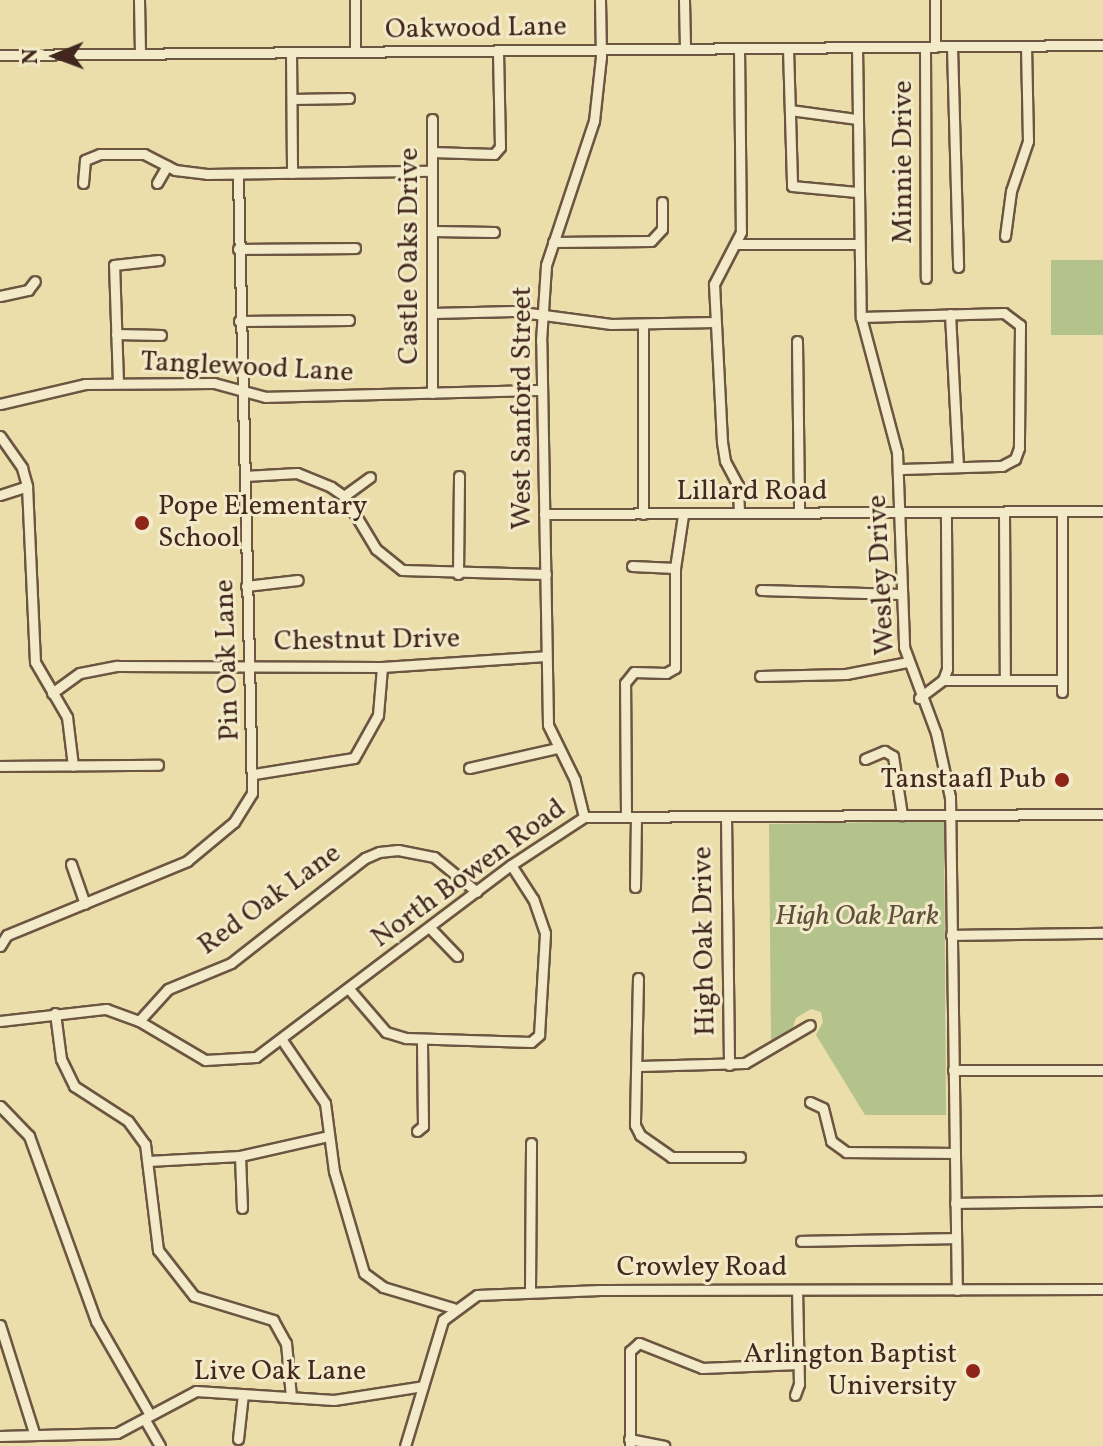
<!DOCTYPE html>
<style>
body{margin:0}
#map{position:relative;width:1103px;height:1446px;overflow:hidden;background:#ebdeab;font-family:Vollkorn,serif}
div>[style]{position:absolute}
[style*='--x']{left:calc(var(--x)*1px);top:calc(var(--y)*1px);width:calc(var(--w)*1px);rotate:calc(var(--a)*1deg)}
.green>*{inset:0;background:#b4c28c;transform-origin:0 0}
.roads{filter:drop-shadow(2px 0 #6c5541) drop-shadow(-2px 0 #6c5541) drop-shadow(0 2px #6c5541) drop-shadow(0 -2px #6c5541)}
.minor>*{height:9px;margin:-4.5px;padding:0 4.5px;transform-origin:4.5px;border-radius:4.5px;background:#f2eac8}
.dots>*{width:22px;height:22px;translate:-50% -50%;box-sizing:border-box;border:4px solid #f2eac8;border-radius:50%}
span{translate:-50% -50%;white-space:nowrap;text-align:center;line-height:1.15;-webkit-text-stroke:6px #f2eac8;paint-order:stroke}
.street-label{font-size:28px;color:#42271e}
.poi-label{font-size:28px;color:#42271e}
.left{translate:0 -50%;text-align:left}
.right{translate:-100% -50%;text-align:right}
.park-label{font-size:28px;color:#5e4e3a;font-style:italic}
.north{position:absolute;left:16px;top:16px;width:80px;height:80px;-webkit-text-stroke:6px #f2eac8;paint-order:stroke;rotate:269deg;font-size:22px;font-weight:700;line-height:32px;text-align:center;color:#42271e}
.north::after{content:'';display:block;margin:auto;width:28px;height:36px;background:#42271e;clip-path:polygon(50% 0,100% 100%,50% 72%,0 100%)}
</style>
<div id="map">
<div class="green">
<i style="left:1103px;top:260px;width:75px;height:52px;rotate:90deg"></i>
<i style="clip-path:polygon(944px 821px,946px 1115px,865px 1115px,816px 1035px,823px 1022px,821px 1012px,811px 1009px,796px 1018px,793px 1027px,771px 1041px,769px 824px)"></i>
</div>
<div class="roads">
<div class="minor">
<i style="--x:139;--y:0;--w:53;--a:88.9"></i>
<i style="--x:355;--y:0;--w:52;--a:90"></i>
<i style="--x:684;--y:0;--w:49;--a:88.8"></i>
<i style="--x:857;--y:47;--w:270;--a:89.2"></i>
<i style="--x:861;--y:317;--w:140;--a:75.1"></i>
<i style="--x:897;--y:452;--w:195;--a:87.9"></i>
<i style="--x:904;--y:647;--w:92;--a:69.6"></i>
<i style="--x:936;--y:733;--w:66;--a:77.7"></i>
<i style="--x:950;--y:797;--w:493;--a:89.2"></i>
<i style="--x:925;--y:47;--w:231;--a:89.8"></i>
<i style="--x:935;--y:47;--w:47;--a:-90"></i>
<i style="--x:952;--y:47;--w:220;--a:88.4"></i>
<i style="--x:739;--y:48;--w:184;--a:89.4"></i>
<i style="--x:741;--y:232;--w:59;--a:117.4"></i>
<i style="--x:714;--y:284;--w:158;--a:87.1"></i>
<i style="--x:722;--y:442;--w:19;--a:81"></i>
<i style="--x:725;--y:461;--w:27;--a:62"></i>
<i style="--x:738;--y:485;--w:27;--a:88"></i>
<i style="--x:788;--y:48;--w:138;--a:88.3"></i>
<i style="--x:792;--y:186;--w:65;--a:5.3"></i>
<i style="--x:291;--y:52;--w:121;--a:89.5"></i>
<i style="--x:0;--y:55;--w:1103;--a:-0.52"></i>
<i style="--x:292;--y:99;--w:57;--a:-1"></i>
<i style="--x:790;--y:110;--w:68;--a:7.7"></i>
<i style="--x:432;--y:119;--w:274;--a:90"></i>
<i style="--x:432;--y:152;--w:62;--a:1.8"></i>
<i style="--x:494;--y:154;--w:9;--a:-49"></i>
<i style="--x:500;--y:147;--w:96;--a:-91.2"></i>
<i style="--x:83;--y:183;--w:23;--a:-85"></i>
<i style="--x:85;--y:160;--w:16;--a:-22"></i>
<i style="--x:100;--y:154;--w:44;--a:0"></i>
<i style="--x:144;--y:154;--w:35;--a:27"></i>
<i style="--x:175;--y:170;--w:32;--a:7"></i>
<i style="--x:207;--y:174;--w:225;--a:-0.8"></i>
<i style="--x:157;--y:183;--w:20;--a:-60"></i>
<i style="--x:433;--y:231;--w:61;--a:0.9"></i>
<i style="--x:1005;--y:236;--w:45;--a:-82.4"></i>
<i style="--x:1011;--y:191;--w:53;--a:-71.2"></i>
<i style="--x:1028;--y:141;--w:95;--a:-91.2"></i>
<i style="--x:553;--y:242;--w:98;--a:-0.6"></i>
<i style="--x:651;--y:241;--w:16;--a:-47"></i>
<i style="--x:662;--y:229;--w:27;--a:-90"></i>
<i style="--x:738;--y:244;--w:119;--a:0"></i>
<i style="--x:238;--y:249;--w:117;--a:-0.5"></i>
<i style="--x:0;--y:296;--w:29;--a:-12"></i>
<i style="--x:28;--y:290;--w:11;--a:-52"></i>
<i style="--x:433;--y:313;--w:81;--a:-1.4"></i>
<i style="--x:514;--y:311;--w:98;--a:7.6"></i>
<i style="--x:611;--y:324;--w:104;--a:-1.1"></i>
<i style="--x:950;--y:314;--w:152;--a:87"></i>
<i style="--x:861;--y:317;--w:143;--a:-1.6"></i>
<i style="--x:1004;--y:313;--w:20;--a:37"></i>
<i style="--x:1020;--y:325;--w:123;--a:90.5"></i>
<i style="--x:1019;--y:448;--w:12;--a:110"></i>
<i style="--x:1015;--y:459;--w:15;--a:152"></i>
<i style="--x:1002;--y:466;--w:104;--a:178.3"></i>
<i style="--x:239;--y:321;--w:110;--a:-0.5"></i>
<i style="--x:643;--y:324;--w:190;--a:90"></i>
<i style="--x:116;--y:334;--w:45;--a:1.3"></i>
<i style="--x:797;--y:341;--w:172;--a:89.3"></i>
<i style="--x:118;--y:383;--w:118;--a:-91.9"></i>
<i style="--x:114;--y:265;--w:45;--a:-6.3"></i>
<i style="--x:0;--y:404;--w:87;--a:-13.2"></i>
<i style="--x:85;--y:384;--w:129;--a:-0.4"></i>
<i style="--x:214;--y:383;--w:54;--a:15.1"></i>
<i style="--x:266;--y:397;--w:276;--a:-1.5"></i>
<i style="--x:0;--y:436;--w:39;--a:55"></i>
<i style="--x:22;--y:468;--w:19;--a:74"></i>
<i style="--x:27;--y:486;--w:176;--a:87.4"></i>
<i style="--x:35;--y:662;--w:64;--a:59.8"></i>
<i style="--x:67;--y:717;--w:49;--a:83"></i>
<i style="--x:245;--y:476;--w:52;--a:-3.3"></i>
<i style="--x:297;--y:473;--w:37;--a:22"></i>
<i style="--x:331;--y:487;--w:16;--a:35"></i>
<i style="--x:344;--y:496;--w:62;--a:58.9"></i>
<i style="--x:376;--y:549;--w:33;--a:39"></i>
<i style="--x:402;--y:570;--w:144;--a:1.6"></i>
<i style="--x:0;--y:495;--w:28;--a:-18"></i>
<i style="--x:344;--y:496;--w:32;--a:-36"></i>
<i style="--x:1062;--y:511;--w:181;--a:90"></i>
<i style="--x:1004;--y:512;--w:168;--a:89.7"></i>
<i style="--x:544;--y:514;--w:559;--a:-0.31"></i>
<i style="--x:632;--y:566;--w:43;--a:2.7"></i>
<i style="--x:458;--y:574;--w:98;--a:-89.4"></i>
<i style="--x:246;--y:586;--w:52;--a:-6.6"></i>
<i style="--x:761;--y:590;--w:139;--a:1.6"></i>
<i style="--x:760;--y:676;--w:86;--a:-1.3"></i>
<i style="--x:846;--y:674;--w:62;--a:-11.1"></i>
<i style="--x:943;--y:680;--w:119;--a:0"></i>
<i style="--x:52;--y:693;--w:34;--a:-36"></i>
<i style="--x:80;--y:673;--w:38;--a:-11"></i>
<i style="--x:117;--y:666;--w:265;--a:0.2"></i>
<i style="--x:382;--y:667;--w:164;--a:-3.8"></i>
<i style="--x:919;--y:698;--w:30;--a:-37"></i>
<i style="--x:943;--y:680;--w:12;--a:-70"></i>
<i style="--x:947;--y:669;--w:157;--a:-90.4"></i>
<i style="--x:865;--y:759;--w:21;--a:-23"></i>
<i style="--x:884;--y:751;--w:10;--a:29"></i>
<i style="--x:893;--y:756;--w:60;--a:81.3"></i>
<i style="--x:0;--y:766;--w:158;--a:-0.4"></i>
<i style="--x:469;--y:768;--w:90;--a:-12.8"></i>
<i style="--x:254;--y:774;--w:101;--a:-9.1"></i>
<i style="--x:354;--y:758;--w:49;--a:-60.8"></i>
<i style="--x:378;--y:715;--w:48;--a:-85.2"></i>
<i style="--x:726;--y:816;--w:249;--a:89.3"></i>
<i style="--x:584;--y:817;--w:38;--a:-104"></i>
<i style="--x:575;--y:780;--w:61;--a:-116.1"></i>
<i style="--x:548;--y:725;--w:384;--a:-91"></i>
<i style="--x:541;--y:341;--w:76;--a:-86.2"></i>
<i style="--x:546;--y:265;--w:152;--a:-71.6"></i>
<i style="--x:594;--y:121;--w:64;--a:-83.8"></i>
<i style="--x:601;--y:57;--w:57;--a:-91"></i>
<i style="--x:626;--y:817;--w:134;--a:-90.4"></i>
<i style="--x:625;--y:683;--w:14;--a:-51"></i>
<i style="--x:634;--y:672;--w:32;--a:2"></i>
<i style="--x:666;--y:673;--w:10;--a:-29"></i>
<i style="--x:675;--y:668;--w:100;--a:-90"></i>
<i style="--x:675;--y:568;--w:54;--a:-81.4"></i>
<i style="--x:71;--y:864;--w:42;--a:70.7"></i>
<i style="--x:635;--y:887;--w:70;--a:-89.2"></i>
<i style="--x:430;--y:928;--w:39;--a:46"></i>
<i style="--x:951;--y:935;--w:152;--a:-0.8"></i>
<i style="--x:0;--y:946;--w:13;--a:-58"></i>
<i style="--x:7;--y:935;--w:195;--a:-22.3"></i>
<i style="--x:187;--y:861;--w:61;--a:-39.7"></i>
<i style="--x:234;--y:822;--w:34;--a:-58"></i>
<i style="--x:252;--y:793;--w:618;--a:-91.3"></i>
<i style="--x:638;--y:978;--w:147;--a:91.2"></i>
<i style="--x:635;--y:1125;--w:11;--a:63"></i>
<i style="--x:640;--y:1135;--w:38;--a:35"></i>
<i style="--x:671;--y:1157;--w:69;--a:0"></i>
<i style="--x:349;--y:989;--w:57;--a:49.3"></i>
<i style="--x:386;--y:1032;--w:21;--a:17"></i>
<i style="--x:406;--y:1038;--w:125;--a:1.8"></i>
<i style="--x:531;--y:1042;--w:11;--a:-41"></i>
<i style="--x:539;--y:1035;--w:102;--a:-86.6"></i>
<i style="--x:545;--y:933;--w:36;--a:-109"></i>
<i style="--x:533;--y:899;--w:40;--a:-122.9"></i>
<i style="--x:55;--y:1013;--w:46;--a:82.6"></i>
<i style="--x:61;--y:1059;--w:30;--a:64"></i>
<i style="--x:74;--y:1086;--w:64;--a:32.9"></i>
<i style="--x:128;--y:1121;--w:29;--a:54"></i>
<i style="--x:145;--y:1144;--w:107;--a:83"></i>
<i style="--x:158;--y:1250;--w:58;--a:52"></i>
<i style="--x:194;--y:1296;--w:83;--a:16.9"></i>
<i style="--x:273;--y:1320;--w:26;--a:61"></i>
<i style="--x:286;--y:1343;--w:54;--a:84.7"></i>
<i style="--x:0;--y:1021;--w:107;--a:-6.5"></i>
<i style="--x:106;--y:1009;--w:35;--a:20"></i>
<i style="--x:139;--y:1021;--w:77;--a:30.6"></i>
<i style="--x:205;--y:1060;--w:51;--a:-3.4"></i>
<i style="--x:256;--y:1057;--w:319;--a:-37"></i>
<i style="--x:511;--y:865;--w:87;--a:-33.3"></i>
<i style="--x:584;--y:817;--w:519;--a:-0.33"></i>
<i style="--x:139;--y:1021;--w:43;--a:-47.8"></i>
<i style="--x:168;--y:989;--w:68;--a:-22.4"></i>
<i style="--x:231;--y:963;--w:170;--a:-38.1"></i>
<i style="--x:365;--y:858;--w:15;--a:-23"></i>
<i style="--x:379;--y:852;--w:19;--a:-6"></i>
<i style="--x:398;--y:850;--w:37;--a:11"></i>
<i style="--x:434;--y:857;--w:55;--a:39.1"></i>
<i style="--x:282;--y:1040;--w:76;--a:55.7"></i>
<i style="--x:325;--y:1103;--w:69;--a:82.5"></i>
<i style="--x:334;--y:1171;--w:106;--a:73.6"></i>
<i style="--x:364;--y:1273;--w:24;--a:36"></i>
<i style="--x:383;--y:1287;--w:73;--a:16.7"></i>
<i style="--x:640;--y:1066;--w:105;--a:-1.6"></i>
<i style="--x:745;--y:1063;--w:75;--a:-30.3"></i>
<i style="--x:953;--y:1070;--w:150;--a:0"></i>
<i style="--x:810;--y:1102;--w:14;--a:25"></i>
<i style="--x:823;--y:1108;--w:34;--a:76"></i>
<i style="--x:831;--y:1141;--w:19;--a:36"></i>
<i style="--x:846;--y:1152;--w:108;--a:0.5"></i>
<i style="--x:0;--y:1106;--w:42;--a:46"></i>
<i style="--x:29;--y:1136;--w:197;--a:70.1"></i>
<i style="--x:96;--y:1321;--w:108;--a:60.1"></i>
<i style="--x:417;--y:1131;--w:8;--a:-40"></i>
<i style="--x:423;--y:1126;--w:86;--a:-90.7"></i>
<i style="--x:240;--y:1156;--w:52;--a:87.8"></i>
<i style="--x:148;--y:1161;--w:92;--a:-3.1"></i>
<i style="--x:240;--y:1156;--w:90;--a:-12.8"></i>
<i style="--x:955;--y:1203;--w:148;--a:-0.8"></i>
<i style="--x:801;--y:1241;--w:155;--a:-1.1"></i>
<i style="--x:530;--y:1291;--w:148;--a:-89.6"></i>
<i style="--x:0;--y:1325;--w:113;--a:72.5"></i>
<i style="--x:795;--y:1395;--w:12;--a:-70"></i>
<i style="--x:799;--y:1384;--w:93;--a:-91.2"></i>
<i style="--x:145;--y:1420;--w:30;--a:60"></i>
<i style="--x:0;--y:1436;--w:117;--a:-1.5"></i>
<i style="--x:117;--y:1433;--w:89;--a:-28"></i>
<i style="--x:196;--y:1391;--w:138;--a:3.7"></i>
<i style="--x:334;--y:1400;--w:90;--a:-8.9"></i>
<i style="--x:238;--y:1439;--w:45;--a:-83.7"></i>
<i style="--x:629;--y:1439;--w:36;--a:11"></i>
<i style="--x:405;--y:1446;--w:132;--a:-73.2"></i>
<i style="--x:443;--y:1320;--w:42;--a:-36.3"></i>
<i style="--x:477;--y:1295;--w:123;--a:-2.3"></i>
<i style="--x:600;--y:1290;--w:503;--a:-0.11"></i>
<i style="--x:630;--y:1446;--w:95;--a:-90"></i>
<i style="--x:630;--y:1351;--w:12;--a:-42"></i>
<i style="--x:639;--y:1343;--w:68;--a:21.6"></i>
<i style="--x:702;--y:1368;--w:96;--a:-2.4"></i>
</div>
</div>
<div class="dots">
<i style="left:142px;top:523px;background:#8f2418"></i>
<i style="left:1062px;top:780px;background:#8f2418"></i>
<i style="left:973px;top:1371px;background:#8f2418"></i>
</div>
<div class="street-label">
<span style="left:476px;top:29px;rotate:-1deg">Oakwood Lane</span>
<span style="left:904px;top:162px;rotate:-90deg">Minnie Drive</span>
<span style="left:410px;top:256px;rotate:-90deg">Castle Oaks Drive</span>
<span style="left:247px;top:368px;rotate:3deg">Tanglewood Lane</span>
<span style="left:523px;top:408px;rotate:-90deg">West Sanford Street</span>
<span style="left:752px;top:492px">Lillard Road</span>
<span style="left:882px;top:575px;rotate:-93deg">Wesley Drive</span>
<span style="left:367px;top:641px;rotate:-1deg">Chestnut Drive</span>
<span style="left:228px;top:660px;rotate:-92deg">Pin Oak Lane</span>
<span style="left:469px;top:874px;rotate:-36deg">North Bowen Road</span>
<span style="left:270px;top:900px;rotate:-36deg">Red Oak Lane</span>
<span style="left:705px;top:941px;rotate:-91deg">High Oak Drive</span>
<span style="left:702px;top:1268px">Crowley Road</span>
<span style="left:280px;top:1372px">Live Oak Lane</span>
</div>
<div class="poi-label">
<span class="left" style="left:158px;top:523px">Pope Elementary<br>School</span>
<span class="right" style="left:1046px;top:780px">Tanstaafl Pub</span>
<span class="right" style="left:957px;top:1371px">Arlington Baptist<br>University</span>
</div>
<div class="park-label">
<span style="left:857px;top:917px">High Oak Park</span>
</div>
<div class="north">N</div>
</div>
